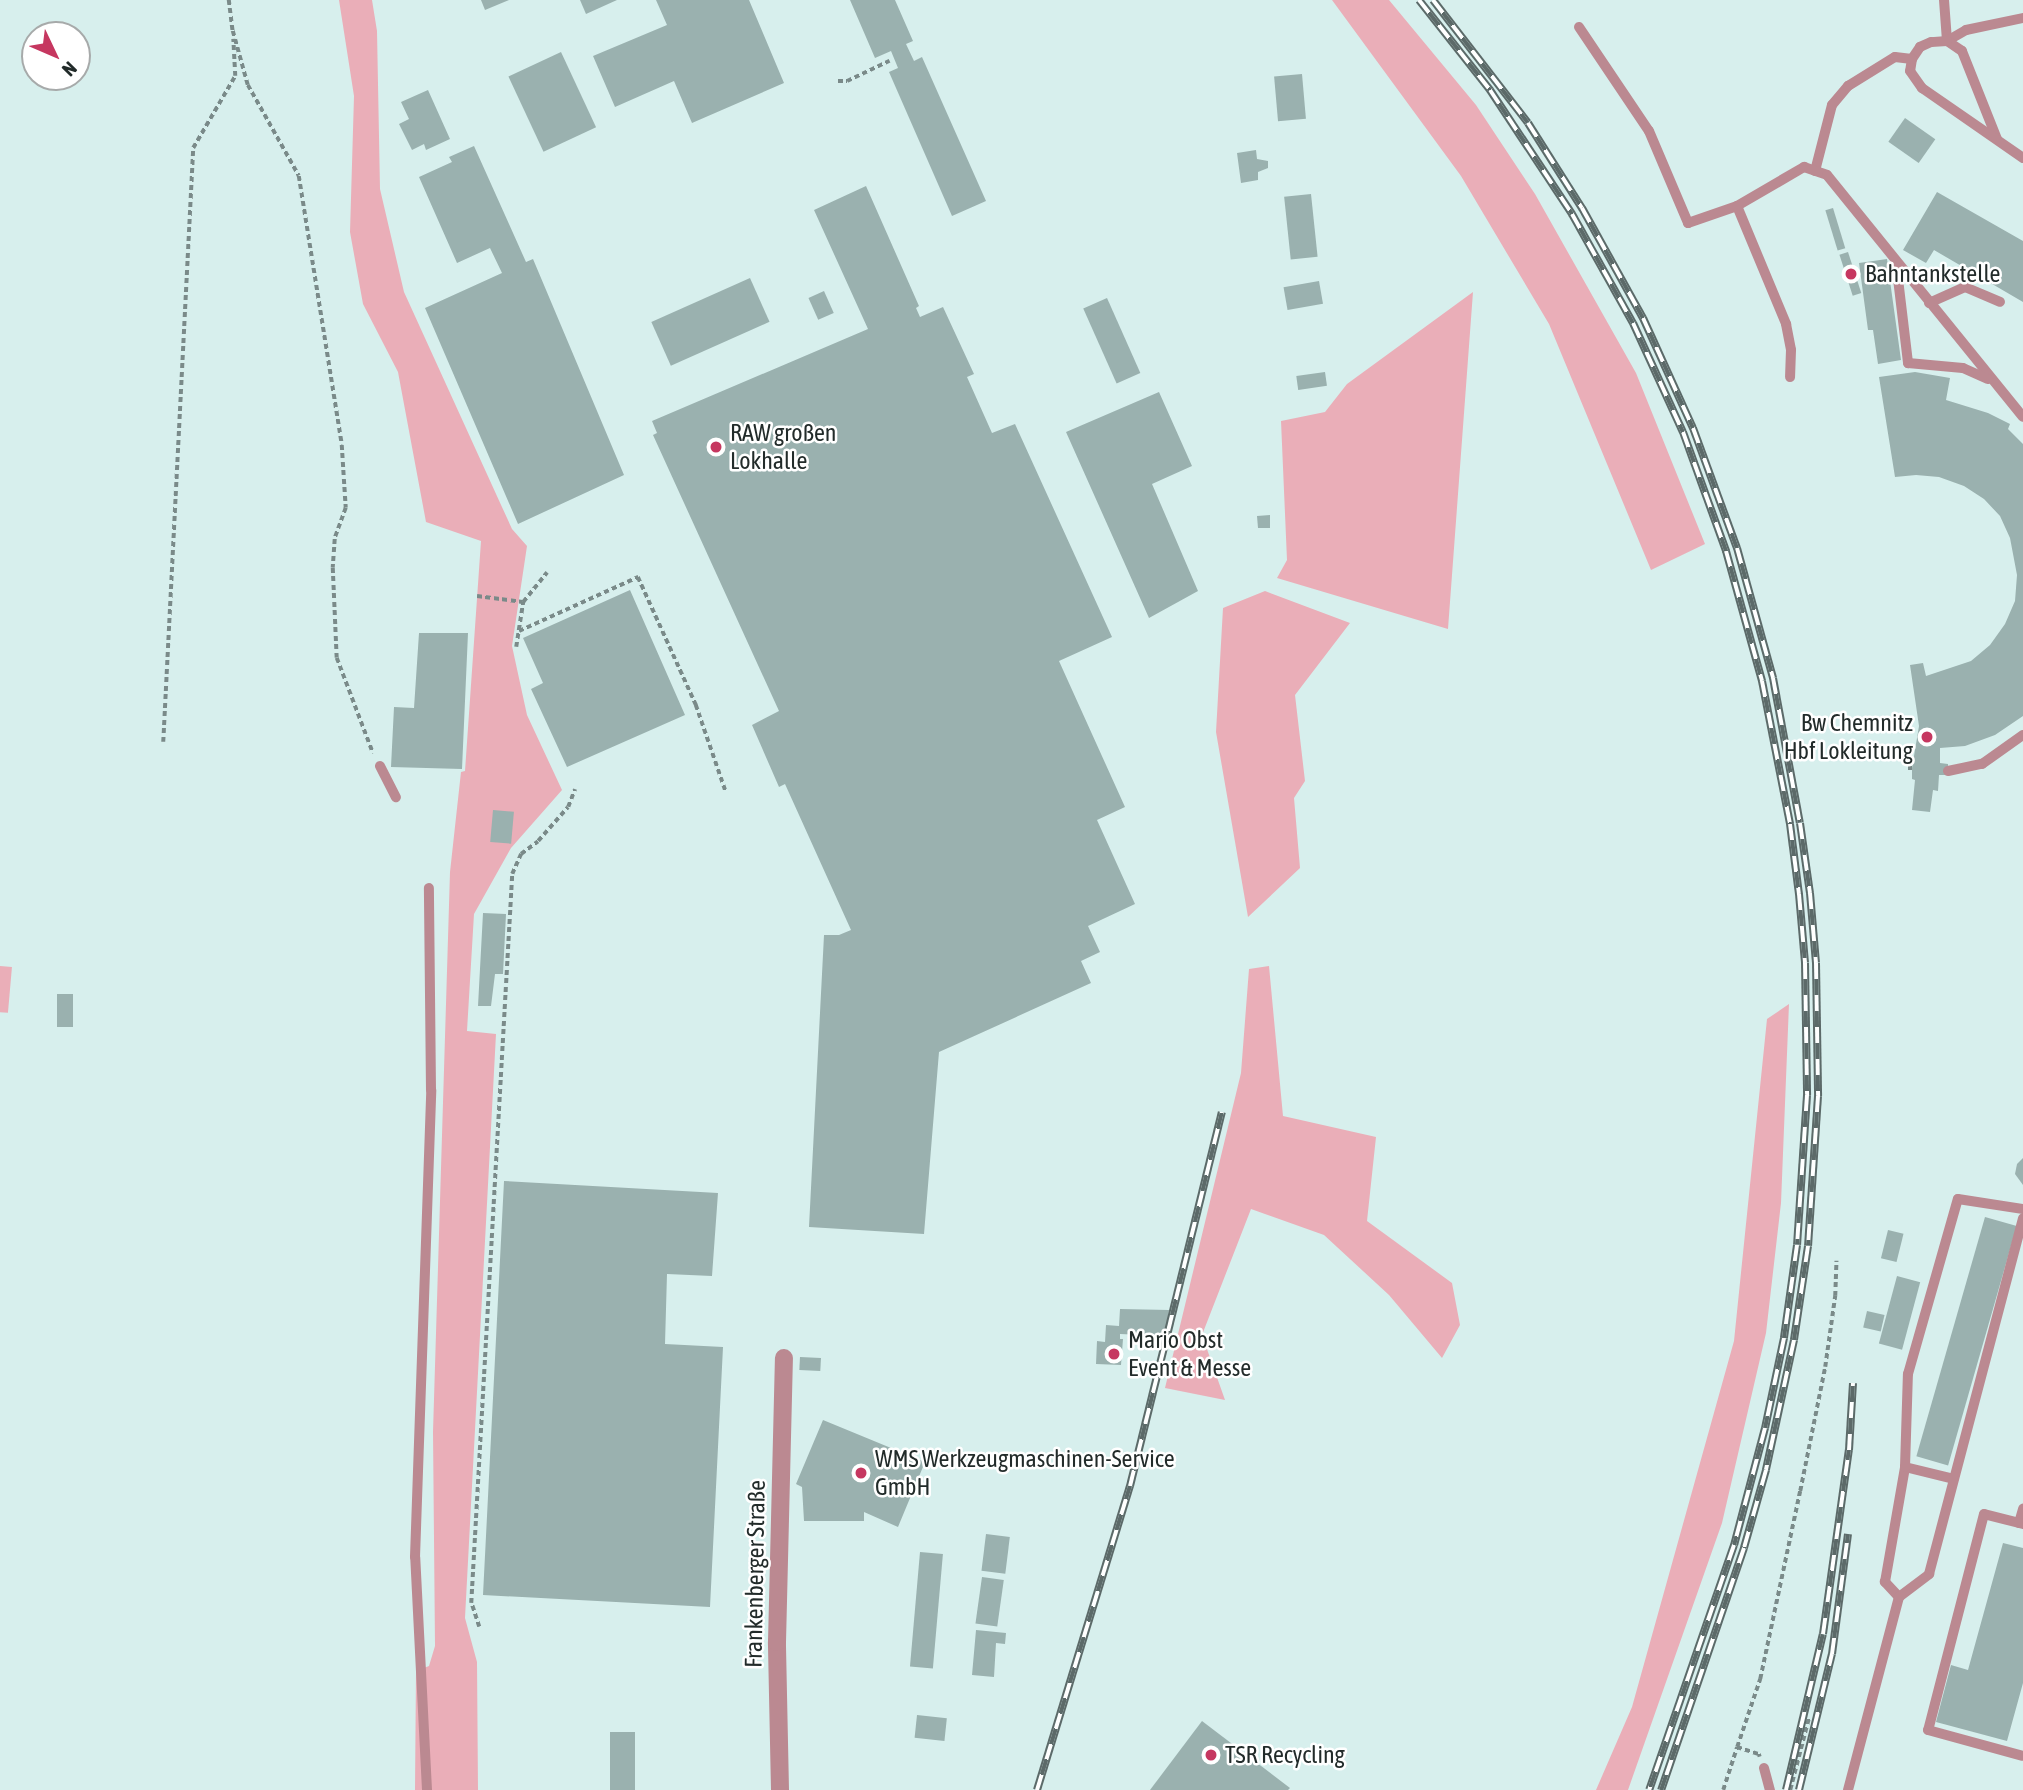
<!DOCTYPE html>
<meta charset="utf-8">
<style>
body{margin:0}
#map{position:relative;width:2023px;height:1790px;overflow:hidden;background:#d7efed;font-family:"Asap Condensed",sans-serif}
div>[style]{position:absolute}
[style*='--x']{left:calc(var(--x)*1px);top:calc(var(--y)*1px);width:calc(var(--w)*1px);rotate:calc(var(--a)*1deg)}
.green>*{inset:0;background:#eaaeb8;transform-origin:0 0}
.building>*{inset:0;background:#9ab1af;transform-origin:0 0}
.path>*{height:3.5px;margin-top:-1.75px;transform-origin:0;background:repeating-linear-gradient(90deg,#7a8a89 0 5px,transparent 0 8.5px)}
.lane>*{height:10px;margin:-5px;padding:0 5px;transform-origin:5px;border-radius:5px;background:#bb8991}
.street>*{height:18px;margin:-9px;padding:0 9px;transform-origin:9px;border-radius:9px;background:#bb8991}
.rail>*{height:8px;margin-top:-4px;transform-origin:0;background:repeating-linear-gradient(90deg,#fff 0 16px,#5c6a69 0 32px);box-sizing:border-box;border-block:2px solid #5c6a69}
.dots>*{width:19px;height:19px;translate:-50% -50%;box-sizing:border-box;border:4px solid #fff;border-radius:50%}
span{translate:-50% -50%;white-space:nowrap;text-align:center;line-height:1.15;-webkit-text-stroke:5px #fff;paint-order:stroke}
.poi-label{font-size:24px;color:#222b2a}
.left{translate:0 -50%;text-align:left}
.right{translate:-100% -50%;text-align:right}
.street-label{font-size:24px;color:#222b2a}
.north{position:absolute;left:21px;top:21px;width:70px;height:70px;box-sizing:border-box;background:#fff;border:2px solid #a7aaaa;border-radius:50%;rotate:134deg;font-size:19px;font-weight:700;line-height:28px;text-align:center;color:#222b2a}
.north::after{content:'';display:block;margin:auto;width:24px;height:32px;background:#c63760;clip-path:polygon(50% 0,100% 100%,50% 72%,0 100%)}
</style>
<div id="map">
<div class="green">
<i style="clip-path:polygon(339px 0,372px 0,377px 31px,380px 189px,404px 292px,512px 529px,527px 546px,512px 646px,527px 715px,562px 790px,511px 848px,474px 914px,467px 1031px,496px 1034px,465px 1618px,477px 1662px,478px 1790px,415px 1790px,416px 1671px,429px 1666px,435px 1646px,433px 1432px,450px 872px,461px 772px,465px 771px,481px 541px,426px 522px,398px 372px,363px 304px,350px 232px,354px 96px)"></i>
<i style="clip-path:polygon(1332px 0,1389px 0,1476px 105px,1535px 194px,1636px 373px,1705px 544px,1651px 570px,1549px 324px,1461px 176px)"></i>
<i style="clip-path:polygon(1473px 292px,1448px 629px,1277px 578px,1287px 560px,1281px 421px,1325px 412px,1347px 384px)"></i>
<i style="clip-path:polygon(1265px 591px,1350px 623px,1295px 695px,1305px 781px,1294px 798px,1300px 868px,1248px 917px,1216px 732px,1223px 608px)"></i>
<i style="left:0;top:966px;width:12px;height:46px;rotate:5deg"></i>
<i style="clip-path:polygon(1269px 966px,1283px 1116px,1376px 1137px,1367px 1221px,1452px 1283px,1460px 1325px,1442px 1358px,1389px 1295px,1324px 1235px,1251px 1209px,1202px 1335px,1225px 1400px,1165px 1388px,1241px 1073px,1249px 969px)"></i>
<i style="clip-path:polygon(1789px 1004px,1781px 1203px,1766px 1333px,1722px 1523px,1628px 1790px,1596px 1790px,1632px 1707px,1734px 1341px,1767px 1019px)"></i>
</div>
<div class="building">
<i style="clip-path:polygon(481px 0,509px 0,485px 10px)"></i>
<i style="clip-path:polygon(580px 0,617px 0,586px 14px)"></i>
<i style="clip-path:polygon(656px 0,749px 0,784px 83px,692px 123px,674px 81px,615px 107px,593px 56px,667px 25px)"></i>
<i style="clip-path:polygon(850px 0,895px 0,913px 41px,906px 44px,914px 61px,922px 57px,986px 201px,952px 216px,889px 72px,898px 68px,891px 51px,875px 58px)"></i>
<i style="left:561px;top:52px;width:83px;height:58px;rotate:65deg"></i>
<i style="left:1302px;top:74px;width:45px;height:28px;rotate:85deg"></i>
<i style="clip-path:polygon(428px 90px,450px 139px,426px 150px,424px 144px,412px 150px,399px 124px,409px 119px,401px 102px)"></i>
<i style="left:1905px;top:118px;width:37px;height:29px;rotate:35deg"></i>
<i style="clip-path:polygon(474px 146px,526px 262px,533px 259px,624px 475px,518px 524px,425px 308px,502px 273px,490px 248px,457px 263px,419px 177px,452px 162px,449px 157px)"></i>
<i style="clip-path:polygon(1256px 150px,1257px 159px,1268px 161px,1268px 168px,1258px 172px,1258px 180px,1241px 183px,1237px 153px)"></i>
<i style="clip-path:polygon(866px 186px,919px 306px,916px 308px,920px 317px,943px 307px,974px 374px,967px 377px,992px 433px,1015px 424px,1112px 637px,1059px 661px,1125px 807px,1097px 820px,1135px 904px,1088px 926px,1100px 952px,1081px 961px,1091px 983px,939px 1052px,924px 1234px,809px 1227px,824px 935px,839px 935px,851px 930px,785px 784px,779px 787px,752px 725px,779px 711px,653px 435px,657px 433px,652px 421px,868px 329px,814px 210px)"></i>
<i style="clip-path:polygon(1937px 192px,2023px 241px,2023px 302px,1934px 250px,1926px 263px,1903px 250px)"></i>
<i style="left:1311px;top:194px;width:63px;height:27px;rotate:84deg"></i>
<i style="left:1833px;top:208px;width:42px;height:8px;rotate:73deg"></i>
<i style="left:1848px;top:252px;width:43px;height:9px;rotate:72deg"></i>
<i style="clip-path:polygon(1887px 259px,1901px 360px,1878px 364px,1873px 330px,1868px 330px,1859px 263px)"></i>
<i style="left:750px;top:278px;width:48px;height:108px;rotate:66deg"></i>
<i style="left:1319px;top:281px;width:23px;height:36px;rotate:80deg"></i>
<i style="left:824px;top:291px;width:24px;height:17px;rotate:66deg"></i>
<i style="left:1107px;top:298px;width:82px;height:26px;rotate:66deg"></i>
<i style="left:1325px;top:372px;width:14px;height:29px;rotate:82deg"></i>
<i style="clip-path:polygon(1915px 372px,1950px 378px,1946px 400px,1988px 413px,2010px 424px,2008px 429px,2023px 444px,2023px 716px,1995px 735px,1965px 746px,1940px 748px,1940px 763px,1948px 764px,1948px 771px,1947px 775px,1939px 775px,1938px 791px,1933px 790px,1930px 812px,1912px 810px,1915px 780px,1912px 779px,1912px 768px,1919px 726px,1910px 665px,1923px 663px,1926px 676px,1971px 661px,1990px 645px,2005px 624px,2015px 601px,2017px 575px,2010px 538px,2000px 516px,1984px 499px,1964px 486px,1939px 477px,1916px 475px,1895px 477px,1879px 377px)"></i>
<i style="clip-path:polygon(1159px 392px,1192px 466px,1152px 484px,1198px 591px,1149px 618px,1066px 432px)"></i>
<i style="clip-path:polygon(1270px 515px,1270px 528px,1258px 528px,1257px 516px)"></i>
<i style="clip-path:polygon(630px 590px,685px 715px,567px 767px,531px 689px,543px 683px,523px 638px)"></i>
<i style="clip-path:polygon(419px 633px,468px 633px,462px 769px,391px 767px,394px 707px,414px 708px)"></i>
<i style="left:493px;top:810px;width:21px;height:32px;rotate:5deg"></i>
<i style="clip-path:polygon(483px 913px,506px 914px,503px 974px,495px 974px,491px 1006px,478px 1006px)"></i>
<i style="left:57px;top:994px;width:16px;height:33px"></i>
<i style="clip-path:polygon(2023px 1158px,2023px 1185px,2015px 1174px,2017px 1164px)"></i>
<i style="clip-path:polygon(504px 1181px,718px 1193px,712px 1276px,667px 1274px,665px 1344px,723px 1347px,710px 1607px,483px 1595px)"></i>
<i style="left:1985px;top:1217px;width:33px;height:249px;rotate:16deg"></i>
<i style="left:1888px;top:1230px;width:16px;height:29px;rotate:14deg"></i>
<i style="left:1897px;top:1276px;width:24px;height:70px;rotate:15deg"></i>
<i style="clip-path:polygon(1120px 1309px,1169px 1310px,1166px 1336px,1120px 1334px,1120px 1339px,1123px 1339px,1121px 1365px,1096px 1364px,1097px 1341px,1105px 1342px,1106px 1325px,1119px 1326px)"></i>
<i style="left:1867px;top:1311px;width:18px;height:17px;rotate:13deg"></i>
<i style="left:800px;top:1357px;width:21px;height:13px;rotate:3deg"></i>
<i style="clip-path:polygon(823px 1420px,925px 1462px,898px 1527px,864px 1512px,864px 1521px,804px 1521px,802px 1487px,796px 1484px)"></i>
<i style="left:986px;top:1534px;width:24px;height:37px;rotate:7deg"></i>
<i style="clip-path:polygon(2003px 1543px,2023px 1548px,2023px 1683px,2007px 1741px,1936px 1722px,1951px 1665px,1968px 1670px)"></i>
<i style="left:920px;top:1552px;width:23px;height:115px;rotate:5deg"></i>
<i style="left:982px;top:1577px;width:22px;height:47px;rotate:8deg"></i>
<i style="clip-path:polygon(976px 1630px,1006px 1633px,1005px 1644px,996px 1643px,994px 1677px,972px 1675px)"></i>
<i style="left:917px;top:1715px;width:30px;height:23px;rotate:6deg"></i>
<i style="clip-path:polygon(1202px 1721px,1290px 1788px,1288px 1790px,1150px 1790px)"></i>
<i style="left:610px;top:1732px;width:25px;height:58px"></i>
</div>
<div class="path">
<i style="--x:229;--y:0;--w:32;--a:83"></i>
<i style="--x:233;--y:31;--w:56;--a:74.5"></i>
<i style="--x:248;--y:85;--w:104;--a:60.7"></i>
<i style="--x:299;--y:176;--w:272;--a:80.9"></i>
<i style="--x:342;--y:445;--w:63;--a:86.4"></i>
<i style="--x:346;--y:508;--w:33;--a:110"></i>
<i style="--x:335;--y:539;--w:29;--a:94"></i>
<i style="--x:333;--y:568;--w:90;--a:87.5"></i>
<i style="--x:337;--y:658;--w:102;--a:69.2"></i>
<i style="--x:838;--y:81;--w:9;--a:0"></i>
<i style="--x:847;--y:81;--w:47;--a:-25.5"></i>
<i style="--x:477;--y:596;--w:46;--a:7.4"></i>
<i style="--x:519;--y:631;--w:131;--a:-24.4"></i>
<i style="--x:638;--y:577;--w:141;--a:65.6"></i>
<i style="--x:696;--y:705;--w:92;--a:71"></i>
<i style="--x:516;--y:647;--w:46;--a:-81.2"></i>
<i style="--x:523;--y:602;--w:38;--a:-51"></i>
<i style="--x:163;--y:742;--w:595;--a:-87.11"></i>
<i style="--x:193;--y:148;--w:83;--a:-59.7"></i>
<i style="--x:235;--y:76;--w:37;--a:-93"></i>
<i style="--x:1908;--y:768;--w:4;--a:0"></i>
<i style="--x:479;--y:1627;--w:25;--a:-108"></i>
<i style="--x:471;--y:1603;--w:730;--a:-86.78"></i>
<i style="--x:512;--y:874;--w:22;--a:-66"></i>
<i style="--x:521;--y:854;--w:21;--a:-37"></i>
<i style="--x:538;--y:841;--w:45;--a:-48.6"></i>
<i style="--x:568;--y:807;--w:19;--a:-69"></i>
<i style="--x:1737;--y:1747;--w:72;--a:-71.3"></i>
<i style="--x:1760;--y:1679;--w:192;--a:-78"></i>
<i style="--x:1800;--y:1491;--w:126;--a:-78.6"></i>
<i style="--x:1825;--y:1367;--w:72;--a:-82"></i>
<i style="--x:1835;--y:1296;--w:35;--a:-88"></i>
<i style="--x:1723;--y:1790;--w:45;--a:-72"></i>
<i style="--x:1737;--y:1747;--w:23;--a:18"></i>
<i style="--x:1759;--y:1754;--w:3;--a:72"></i>
<i style="--x:1790;--y:1790;--w:75;--a:-75.4"></i>
</div>
<div class="lane">
<i style="--x:1944;--y:0;--w:41;--a:85.8"></i>
<i style="--x:1947;--y:41;--w:22;--a:-30"></i>
<i style="--x:1966;--y:30;--w:58;--a:-11.9"></i>
<i style="--x:1579;--y:27;--w:125;--a:56.1"></i>
<i style="--x:1649;--y:131;--w:100;--a:67"></i>
<i style="--x:1688;--y:223;--w:52;--a:-19.1"></i>
<i style="--x:1737;--y:206;--w:128;--a:67.4"></i>
<i style="--x:1786;--y:324;--w:26;--a:79"></i>
<i style="--x:1791;--y:350;--w:27;--a:92"></i>
<i style="--x:1997;--y:139;--w:95;--a:-111.7"></i>
<i style="--x:1962;--y:51;--w:18;--a:-146"></i>
<i style="--x:1947;--y:41;--w:16;--a:176"></i>
<i style="--x:1931;--y:42;--w:12;--a:156"></i>
<i style="--x:1920;--y:47;--w:14;--a:124"></i>
<i style="--x:1912;--y:59;--w:12;--a:99"></i>
<i style="--x:1910;--y:71;--w:21;--a:55"></i>
<i style="--x:1922;--y:88;--w:123;--a:34.7"></i>
<i style="--x:1815;--y:171;--w:68;--a:-75.6"></i>
<i style="--x:1832;--y:105;--w:25;--a:-50"></i>
<i style="--x:1848;--y:86;--w:55;--a:-31.7"></i>
<i style="--x:1895;--y:57;--w:17;--a:7"></i>
<i style="--x:1737;--y:206;--w:78;--a:-30.2"></i>
<i style="--x:1804;--y:167;--w:24;--a:19"></i>
<i style="--x:1827;--y:175;--w:311;--a:51"></i>
<i style="--x:1896;--y:262;--w:102;--a:83.2"></i>
<i style="--x:1908;--y:363;--w:55;--a:5.2"></i>
<i style="--x:1963;--y:368;--w:27;--a:24"></i>
<i style="--x:1929;--y:303;--w:39;--a:-24"></i>
<i style="--x:1965;--y:287;--w:38;--a:23"></i>
<i style="--x:380;--y:766;--w:35;--a:63"></i>
<i style="--x:1948;--y:771;--w:35;--a:-12"></i>
<i style="--x:1982;--y:764;--w:50;--a:-35.3"></i>
<i style="--x:1905;--y:1467;--w:50;--a:13.8"></i>
<i style="--x:2019;--y:1523;--w:15;--a:-74"></i>
<i style="--x:2023;--y:1524;--w:40;--a:-165.6"></i>
<i style="--x:1984;--y:1514;--w:223;--a:104.5"></i>
<i style="--x:1928;--y:1730;--w:98;--a:15.3"></i>
<i style="--x:1899;--y:1597;--w:21;--a:-133"></i>
<i style="--x:1885;--y:1582;--w:117;--a:-80.1"></i>
<i style="--x:1905;--y:1467;--w:93;--a:-88.2"></i>
<i style="--x:1908;--y:1374;--w:182;--a:-74.1"></i>
<i style="--x:1958;--y:1199;--w:66;--a:8.7"></i>
<i style="--x:1764;--y:1768;--w:23;--a:75"></i>
<i style="--x:427;--y:1790;--w:233;--a:-92.9"></i>
<i style="--x:415;--y:1557;--w:467;--a:-88"></i>
<i style="--x:431;--y:1090;--w:202;--a:-90.6"></i>
<i style="--x:1848;--y:1790;--w:200;--a:-75.2"></i>
<i style="--x:1899;--y:1597;--w:38;--a:-37"></i>
<i style="--x:1929;--y:1574;--w:368;--a:-75.2"></i>
</div>
<div class="street">
<i style="--x:780;--y:1790;--w:148;--a:-91.2"></i>
<i style="--x:777;--y:1642;--w:284;--a:-88.6"></i>
</div>
<div class="rail">
<i style="--x:1419;--y:0;--w:115;--a:51.7"></i>
<i style="--x:1490;--y:90;--w:149;--a:56.5"></i>
<i style="--x:1572;--y:214;--w:125;--a:60.8"></i>
<i style="--x:1633;--y:323;--w:120;--a:65.4"></i>
<i style="--x:1683;--y:432;--w:127;--a:70.1"></i>
<i style="--x:1726;--y:551;--w:135;--a:74.5"></i>
<i style="--x:1762;--y:681;--w:146;--a:78.9"></i>
<i style="--x:1790;--y:824;--w:71;--a:82.7"></i>
<i style="--x:1799;--y:894;--w:69;--a:85"></i>
<i style="--x:1805;--y:963;--w:132;--a:89.1"></i>
<i style="--x:1807;--y:1095;--w:150;--a:93.8"></i>
<i style="--x:1797;--y:1245;--w:94;--a:98"></i>
<i style="--x:1784;--y:1338;--w:92;--a:101.9"></i>
<i style="--x:1765;--y:1428;--w:121;--a:104.8"></i>
<i style="--x:1734;--y:1545;--w:259;--a:109.1"></i>
<i style="--x:1433;--y:0;--w:155;--a:52.3"></i>
<i style="--x:1528;--y:123;--w:101;--a:57.6"></i>
<i style="--x:1582;--y:208;--w:126;--a:61"></i>
<i style="--x:1643;--y:318;--w:121;--a:65.6"></i>
<i style="--x:1693;--y:428;--w:128;--a:69.9"></i>
<i style="--x:1737;--y:548;--w:135;--a:74.5"></i>
<i style="--x:1773;--y:678;--w:147;--a:79.5"></i>
<i style="--x:1800;--y:823;--w:71;--a:81.9"></i>
<i style="--x:1810;--y:893;--w:70;--a:85.1"></i>
<i style="--x:1816;--y:963;--w:133;--a:89.1"></i>
<i style="--x:1818;--y:1096;--w:150;--a:93.8"></i>
<i style="--x:1808;--y:1246;--w:95;--a:98.5"></i>
<i style="--x:1794;--y:1340;--w:133;--a:102.2"></i>
<i style="--x:1766;--y:1470;--w:81;--a:105.8"></i>
<i style="--x:1744;--y:1548;--w:256;--a:108.9"></i>
<i style="--x:1037;--y:1790;--w:318;--a:-73"></i>
<i style="--x:1130;--y:1486;--w:385;--a:-76.2"></i>
<i style="--x:1786;--y:1790;--w:160;--a:-76.7"></i>
<i style="--x:1823;--y:1634;--w:186;--a:-82"></i>
<i style="--x:1849;--y:1450;--w:67;--a:-86.6"></i>
<i style="--x:1799;--y:1790;--w:140;--a:-76.4"></i>
<i style="--x:1832;--y:1654;--w:121;--a:-82.4"></i>
</div>
<div class="dots">
<i style="left:1851px;top:274px;background:#c63760"></i>
<i style="left:716px;top:447px;background:#c63760"></i>
<i style="left:1927px;top:737px;background:#c63760"></i>
<i style="left:1114px;top:1354px;background:#c63760"></i>
<i style="left:861px;top:1473px;background:#c63760"></i>
<i style="left:1211px;top:1755px;background:#c63760"></i>
</div>
<div class="poi-label">
<span class="left" style="left:1865px;top:274px">Bahntankstelle</span>
<span class="left" style="left:730px;top:447px">RAW großen<br>Lokhalle</span>
<span class="right" style="left:1913px;top:737px">Bw Chemnitz<br>Hbf Lokleitung</span>
<span class="left" style="left:1128px;top:1354px">Mario Obst<br>Event &amp; Messe</span>
<span class="left" style="left:875px;top:1473px">WMS Werkzeugmaschinen-Service<br>GmbH</span>
<span class="left" style="left:1225px;top:1755px">TSR Recycling</span>
</div>
<div class="street-label">
<span style="left:755px;top:1574px;rotate:-89deg">Frankenberger Straße</span>
</div>
<div class="north">N</div>
</div>
